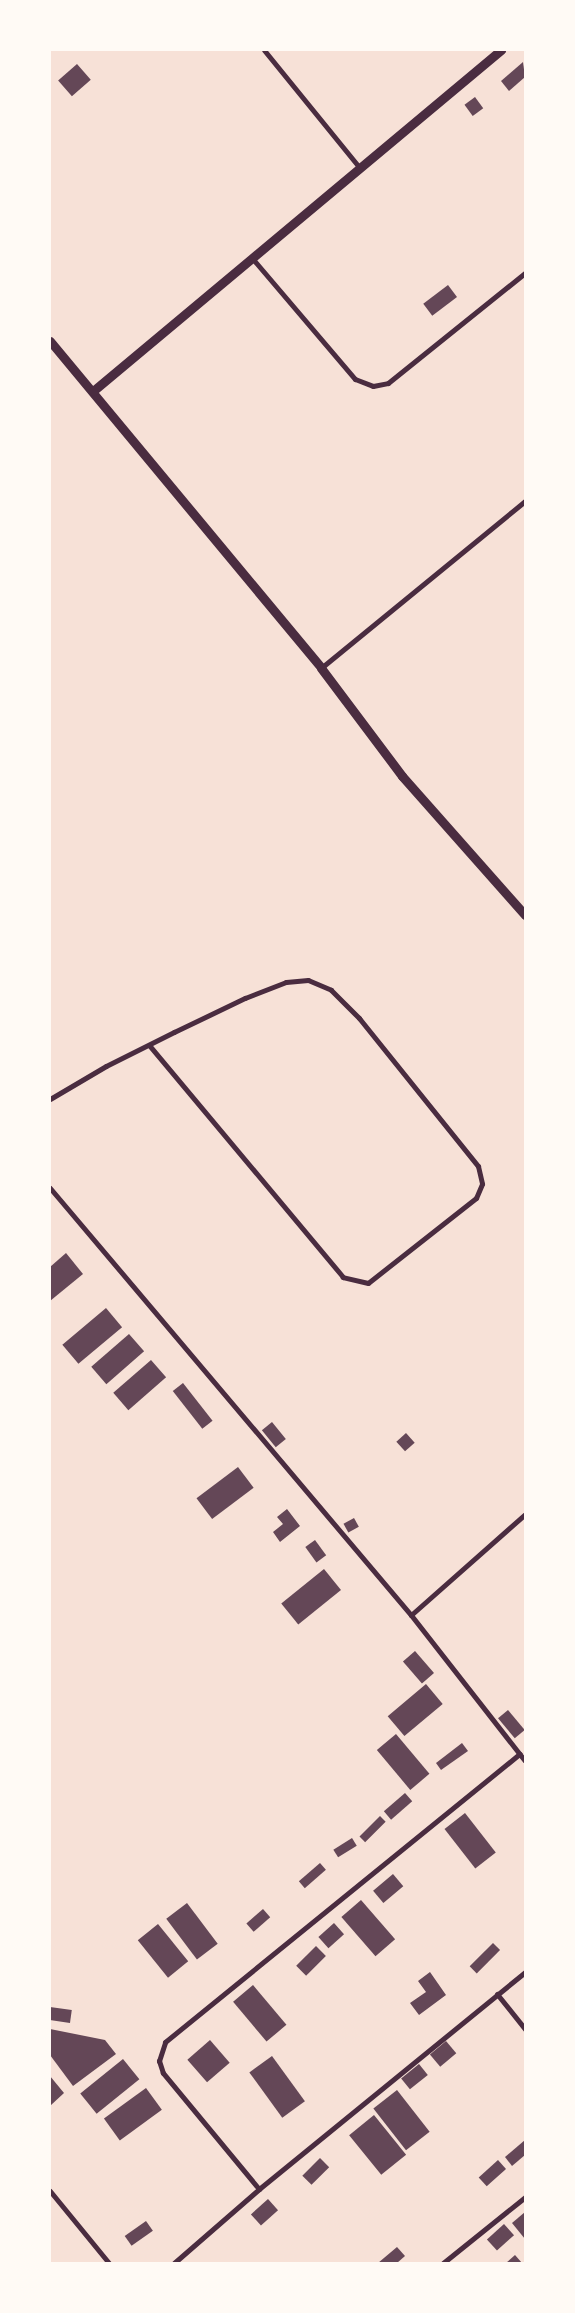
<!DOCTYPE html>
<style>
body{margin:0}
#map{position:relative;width:575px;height:2313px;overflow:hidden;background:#f7e1d7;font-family:Barlow,sans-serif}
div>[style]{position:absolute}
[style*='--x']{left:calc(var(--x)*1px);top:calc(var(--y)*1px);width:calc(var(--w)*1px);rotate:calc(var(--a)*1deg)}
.building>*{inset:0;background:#644757;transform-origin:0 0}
.minor>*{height:5px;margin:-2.5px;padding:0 2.5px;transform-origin:2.5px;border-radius:2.5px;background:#4a2c40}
.tertiary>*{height:9px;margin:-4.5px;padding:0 4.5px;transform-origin:4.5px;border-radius:4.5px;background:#4a2c40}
span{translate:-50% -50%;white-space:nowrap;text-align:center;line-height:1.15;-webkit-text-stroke:5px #fffaf5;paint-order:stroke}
.frame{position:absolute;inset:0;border:51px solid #fffaf5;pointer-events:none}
</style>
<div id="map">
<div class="building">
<i style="clip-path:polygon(523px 62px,525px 77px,509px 91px,501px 81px)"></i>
<i style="left:77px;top:64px;width:21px;height:25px;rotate:49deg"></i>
<i style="left:475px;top:97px;width:14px;height:13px;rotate:54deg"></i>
<i style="left:448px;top:285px;width:15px;height:31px;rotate:53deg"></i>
<i style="clip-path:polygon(66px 1253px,83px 1274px,50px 1301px,50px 1267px)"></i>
<i style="left:106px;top:1308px;width:25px;height:57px;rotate:50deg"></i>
<i style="left:129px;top:1334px;width:23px;height:50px;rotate:49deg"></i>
<i style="left:151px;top:1360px;width:23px;height:50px;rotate:49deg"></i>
<i style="left:183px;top:1383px;width:48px;height:13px;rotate:52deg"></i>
<i style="left:272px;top:1422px;width:22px;height:13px;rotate:51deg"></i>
<i style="left:406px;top:1433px;width:13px;height:13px;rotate:48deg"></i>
<i style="left:238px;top:1467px;width:26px;height:52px;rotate:53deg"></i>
<i style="clip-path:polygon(287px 1509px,300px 1526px,280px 1542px,273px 1532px,283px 1524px,277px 1517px)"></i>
<i style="left:354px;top:1518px;width:10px;height:12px;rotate:61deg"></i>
<i style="left:315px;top:1540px;width:19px;height:12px;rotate:54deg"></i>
<i style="left:324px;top:1569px;width:27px;height:55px;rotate:51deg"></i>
<i style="left:415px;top:1651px;width:29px;height:16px;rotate:49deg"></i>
<i style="left:426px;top:1684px;width:26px;height:50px;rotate:50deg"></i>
<i style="left:508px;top:1710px;width:26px;height:13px;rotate:50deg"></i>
<i style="left:396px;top:1734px;width:52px;height:25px;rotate:50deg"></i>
<i style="clip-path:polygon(462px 1743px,468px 1751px,441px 1770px,436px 1763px)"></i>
<i style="left:405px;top:1793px;width:11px;height:28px;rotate:49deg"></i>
<i style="left:465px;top:1813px;width:50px;height:26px;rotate:52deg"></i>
<i style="left:380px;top:1816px;width:8px;height:29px;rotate:45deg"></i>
<i style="left:352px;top:1838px;width:9px;height:22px;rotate:58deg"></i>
<i style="left:320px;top:1863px;width:9px;height:28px;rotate:49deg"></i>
<i style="left:393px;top:1874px;width:16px;height:26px;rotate:50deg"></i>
<i style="left:361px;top:1900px;width:52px;height:26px;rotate:49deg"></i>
<i style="left:187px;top:1903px;width:51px;height:26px;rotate:53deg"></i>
<i style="left:263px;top:1909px;width:11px;height:22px;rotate:49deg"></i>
<i style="left:334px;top:1923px;width:15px;height:21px;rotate:48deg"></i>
<i style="left:158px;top:1924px;width:48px;height:26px;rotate:51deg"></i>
<i style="left:493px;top:1943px;width:10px;height:33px;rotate:45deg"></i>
<i style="left:316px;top:1946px;width:14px;height:28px;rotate:45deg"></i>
<i style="clip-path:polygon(430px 1972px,446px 1995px,419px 2015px,410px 2003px,426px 1992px,418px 1981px)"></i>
<i style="left:253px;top:1985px;width:52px;height:26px;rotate:50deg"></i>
<i style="left:50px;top:2007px;width:22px;height:13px;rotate:8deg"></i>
<i style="clip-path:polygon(50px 2029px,105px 2040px,116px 2054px,73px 2086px,50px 2055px)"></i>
<i style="left:210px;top:2040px;width:30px;height:30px;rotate:49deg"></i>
<i style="left:446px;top:2041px;width:16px;height:21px;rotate:50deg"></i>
<i style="left:272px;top:2056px;width:56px;height:28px;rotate:54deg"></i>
<i style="left:123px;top:2059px;width:26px;height:55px;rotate:51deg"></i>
<i style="left:419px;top:2064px;width:14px;height:23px;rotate:51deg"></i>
<i style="clip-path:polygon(50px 2076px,64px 2093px,50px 2106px)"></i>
<i style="left:146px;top:2088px;width:27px;height:52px;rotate:54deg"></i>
<i style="left:397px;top:2090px;width:53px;height:30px;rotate:52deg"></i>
<i style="left:374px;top:2115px;width:51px;height:32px;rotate:51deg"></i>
<i style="clip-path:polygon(525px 2140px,525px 2155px,512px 2166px,505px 2157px)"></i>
<i style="left:320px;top:2158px;width:13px;height:25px;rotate:45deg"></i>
<i style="left:498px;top:2160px;width:12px;height:26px;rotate:48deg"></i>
<i style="left:268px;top:2199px;width:15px;height:23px;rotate:48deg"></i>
<i style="clip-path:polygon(525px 2212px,525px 2239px,512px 2223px)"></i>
<i style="left:146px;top:2221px;width:12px;height:26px;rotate:55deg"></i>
<i style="left:504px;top:2224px;width:15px;height:23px;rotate:48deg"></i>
<i style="clip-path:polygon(397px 2247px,405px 2256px,397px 2263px,378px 2263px)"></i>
<i style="clip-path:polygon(515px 2255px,522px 2263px,506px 2263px)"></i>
</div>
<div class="minor">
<i style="--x:264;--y:50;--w:152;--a:50.9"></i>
<i style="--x:252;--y:258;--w:159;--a:49.6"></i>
<i style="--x:355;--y:379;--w:19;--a:21"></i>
<i style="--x:373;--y:386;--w:15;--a:-11"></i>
<i style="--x:388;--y:383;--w:176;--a:-38.8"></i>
<i style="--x:321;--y:668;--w:264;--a:-39.3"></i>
<i style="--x:50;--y:1099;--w:65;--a:-30.5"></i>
<i style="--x:106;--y:1066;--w:76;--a:-26.6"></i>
<i style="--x:174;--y:1032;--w:79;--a:-25.6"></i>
<i style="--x:245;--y:998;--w:44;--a:-21.3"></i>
<i style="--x:286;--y:982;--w:22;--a:-5"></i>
<i style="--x:308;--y:980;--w:25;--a:23"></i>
<i style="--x:331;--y:990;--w:40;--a:45"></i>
<i style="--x:359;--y:1018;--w:190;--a:51.2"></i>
<i style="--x:478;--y:1166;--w:18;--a:77"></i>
<i style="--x:482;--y:1184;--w:15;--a:113"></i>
<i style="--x:476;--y:1198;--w:137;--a:141.8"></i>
<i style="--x:368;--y:1283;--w:26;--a:-167"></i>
<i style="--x:343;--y:1277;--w:302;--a:-129.9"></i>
<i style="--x:50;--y:1188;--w:559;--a:49.79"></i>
<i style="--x:411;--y:1615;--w:185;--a:52"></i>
<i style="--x:411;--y:1615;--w:152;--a:-41.5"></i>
<i style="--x:497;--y:1994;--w:45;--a:51.3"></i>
<i style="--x:259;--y:2189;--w:151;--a:-129.6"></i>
<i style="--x:163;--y:2073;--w:13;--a:-108"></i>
<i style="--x:159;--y:2061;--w:20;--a:-72"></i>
<i style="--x:165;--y:2042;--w:457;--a:-39.1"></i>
<i style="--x:50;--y:2191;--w:93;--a:50.7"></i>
<i style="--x:174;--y:2263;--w:113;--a:-41"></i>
<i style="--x:259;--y:2189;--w:343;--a:-39.2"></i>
<i style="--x:443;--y:2263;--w:105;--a:-38.8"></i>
</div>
<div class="tertiary">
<i style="--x:50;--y:341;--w:425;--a:50.3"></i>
<i style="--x:321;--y:668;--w:135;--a:53.1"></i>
<i style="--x:402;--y:776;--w:186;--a:48.5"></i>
<i style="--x:93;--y:391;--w:532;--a:-39.89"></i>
</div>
<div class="frame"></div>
</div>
